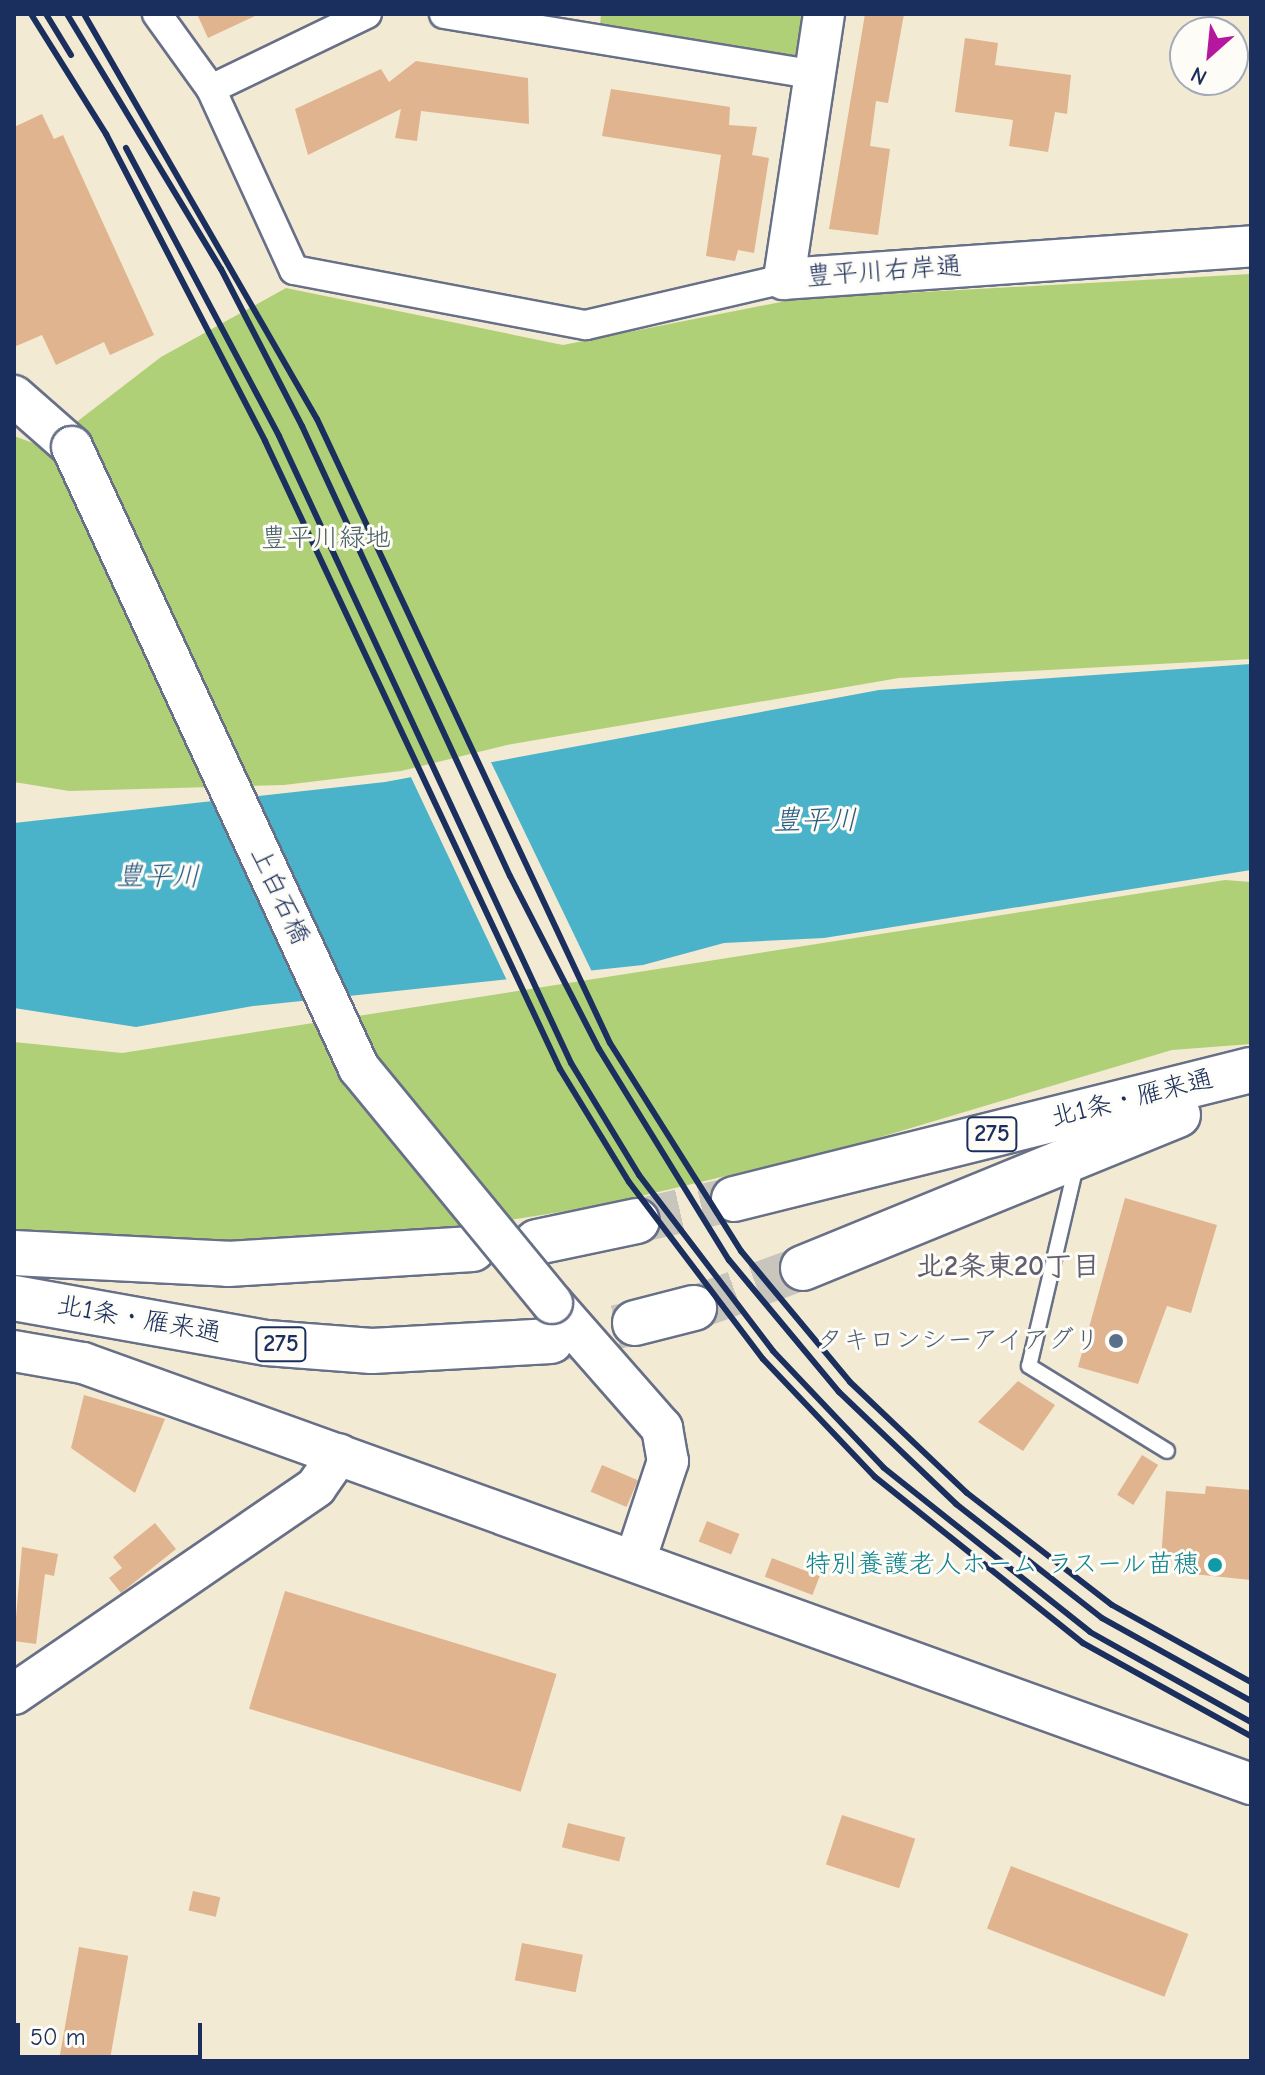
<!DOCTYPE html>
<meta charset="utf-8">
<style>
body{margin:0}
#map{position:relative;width:1265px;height:2075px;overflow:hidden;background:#f3ead3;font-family:"Comic Neue","Klee One",sans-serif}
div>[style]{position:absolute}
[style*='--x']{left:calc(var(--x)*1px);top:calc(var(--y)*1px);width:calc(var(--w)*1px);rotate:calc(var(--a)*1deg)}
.green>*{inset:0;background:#b0d077}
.water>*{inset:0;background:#4bb3c9}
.pier>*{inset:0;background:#f3ead3}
.building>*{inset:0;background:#e0b48f;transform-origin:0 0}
.highway-tunnel>*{height:44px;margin-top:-22px;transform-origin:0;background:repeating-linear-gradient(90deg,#c8c5bc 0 44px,transparent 0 66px)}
.roads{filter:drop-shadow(2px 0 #677087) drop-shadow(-2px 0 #677087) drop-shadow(0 2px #677087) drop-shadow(0 -2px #677087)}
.lane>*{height:14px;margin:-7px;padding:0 7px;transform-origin:7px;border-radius:7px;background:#fff}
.street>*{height:28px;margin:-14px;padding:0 14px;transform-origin:14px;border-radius:14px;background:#fff}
.secondary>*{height:40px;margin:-20px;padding:0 20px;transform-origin:20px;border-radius:20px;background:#fff}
.highway>*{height:44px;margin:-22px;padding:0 22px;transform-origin:22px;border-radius:22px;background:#fff}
.rail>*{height:6px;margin:-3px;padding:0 3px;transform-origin:3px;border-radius:3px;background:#1b2f5e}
.bridges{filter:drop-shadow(2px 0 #677087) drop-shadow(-2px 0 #677087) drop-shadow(0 2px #677087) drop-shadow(0 -2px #677087)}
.secondary-bridge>*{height:40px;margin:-20px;padding:0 20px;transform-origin:20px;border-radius:20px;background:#fff}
.dots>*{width:22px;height:22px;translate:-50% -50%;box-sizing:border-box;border:4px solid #fdfcf7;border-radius:50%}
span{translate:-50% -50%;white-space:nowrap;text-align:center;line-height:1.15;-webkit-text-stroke:6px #fdfcf7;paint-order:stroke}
.shield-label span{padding:2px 6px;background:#fdfcf7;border:2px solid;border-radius:6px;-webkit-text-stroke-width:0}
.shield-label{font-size:24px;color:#1b2f5e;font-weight:700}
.street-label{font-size:26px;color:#1b2f5e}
.park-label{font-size:26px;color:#485f66}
.service-label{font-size:26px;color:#4e5e75}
.right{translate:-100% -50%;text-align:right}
.culture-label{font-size:26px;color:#0d838f}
.water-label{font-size:28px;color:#2c5d83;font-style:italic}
.neighbourhood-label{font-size:28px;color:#605e6f;font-weight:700}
.frame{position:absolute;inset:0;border:16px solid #1b2f5e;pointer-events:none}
.north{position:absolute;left:1169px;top:16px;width:80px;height:80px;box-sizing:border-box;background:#fdfcf7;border:2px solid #a3aaba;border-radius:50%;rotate:207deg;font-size:22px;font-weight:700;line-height:32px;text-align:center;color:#1b2f5e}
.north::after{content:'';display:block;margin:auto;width:28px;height:36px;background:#b5179e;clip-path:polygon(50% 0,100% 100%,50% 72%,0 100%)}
.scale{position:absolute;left:16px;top:2023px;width:186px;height:36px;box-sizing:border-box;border:4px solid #1b2f5e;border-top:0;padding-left:10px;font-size:24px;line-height:28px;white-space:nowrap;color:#1b2f5e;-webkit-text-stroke:6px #fdfcf7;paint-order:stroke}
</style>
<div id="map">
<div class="green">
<i style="clip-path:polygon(601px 14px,804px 14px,798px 56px,600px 25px)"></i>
<i style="clip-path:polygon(1251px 274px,1251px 659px,899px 678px,507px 745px,401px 771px,284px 785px,69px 791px,14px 782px,14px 436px,44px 447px,161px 357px,286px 288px,563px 345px,796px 299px)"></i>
<i style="clip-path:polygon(1225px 880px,1251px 882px,1251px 1044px,1172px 1050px,844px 1148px,599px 1206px,426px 1233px,140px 1254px,14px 1251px,14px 1042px,122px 1053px)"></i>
</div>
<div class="water">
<i style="clip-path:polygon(1251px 664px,1251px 870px,824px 938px,724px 943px,643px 965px,253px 1006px,136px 1027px,14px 1008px,14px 823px,385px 782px,879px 690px)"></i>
</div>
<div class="pier">
<i style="clip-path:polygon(488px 756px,594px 976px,510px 987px,409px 773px)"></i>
</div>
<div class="building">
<i style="clip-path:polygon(197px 14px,259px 14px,208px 38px)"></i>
<i style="clip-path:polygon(865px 14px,904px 14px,888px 103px,876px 101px,870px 146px,890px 149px,878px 235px,829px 229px)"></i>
<i style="clip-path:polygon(965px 38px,998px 43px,995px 65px,1071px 75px,1067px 114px,1055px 112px,1048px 152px,1009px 146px,1013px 120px,955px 112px)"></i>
<i style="clip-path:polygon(416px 61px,528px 78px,529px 124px,421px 111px,417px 141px,395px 138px,401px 109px,308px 155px,295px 109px,381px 69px,389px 82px)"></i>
<i style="clip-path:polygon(611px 89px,730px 107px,729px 125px,757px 127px,752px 155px,769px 158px,754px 253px,738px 250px,735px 261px,706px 256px,721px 155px,602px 136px)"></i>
<i style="clip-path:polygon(42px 114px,54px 139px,63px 135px,154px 335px,110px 355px,104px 342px,56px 365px,42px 335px,14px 347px,14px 127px)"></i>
<i style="clip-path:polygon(1125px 1198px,1217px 1225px,1191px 1313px,1167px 1306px,1138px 1384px,1078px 1367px)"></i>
<i style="clip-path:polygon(1018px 1381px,1055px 1405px,1023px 1451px,978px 1422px)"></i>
<i style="clip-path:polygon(84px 1395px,165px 1419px,135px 1493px,71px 1448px)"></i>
<i style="left:1142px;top:1455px;width:19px;height:47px;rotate:32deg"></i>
<i style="left:602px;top:1465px;width:39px;height:29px;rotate:23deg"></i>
<i style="clip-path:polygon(1206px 1486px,1251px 1490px,1251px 1580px,1193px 1574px,1194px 1566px,1161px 1560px,1166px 1491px,1205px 1494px)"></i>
<i style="left:707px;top:1521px;width:35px;height:22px;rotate:22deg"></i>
<i style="clip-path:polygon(155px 1523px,176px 1549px,121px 1593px,109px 1578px,122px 1568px,113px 1557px)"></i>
<i style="clip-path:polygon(22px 1547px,58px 1554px,54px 1576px,45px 1574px,36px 1644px,14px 1641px)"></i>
<i style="left:772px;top:1558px;width:51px;height:20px;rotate:21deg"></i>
<i style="left:285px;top:1591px;width:284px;height:123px;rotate:17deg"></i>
<i style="left:842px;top:1815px;width:77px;height:52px;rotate:18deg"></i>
<i style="left:568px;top:1823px;width:59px;height:25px;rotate:14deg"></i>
<i style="left:1011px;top:1866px;width:190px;height:67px;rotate:21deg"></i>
<i style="left:193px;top:1891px;width:28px;height:20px;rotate:13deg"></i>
<i style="left:522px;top:1943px;width:62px;height:38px;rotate:11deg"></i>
<i style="left:79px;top:1947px;width:50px;height:116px;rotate:10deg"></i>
</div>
<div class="highway-tunnel">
<i style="--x:637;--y:1221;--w:99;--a:-12.8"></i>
<i style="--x:694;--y:1308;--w:116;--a:-20.2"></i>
<i style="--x:551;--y:1341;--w:86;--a:-12.1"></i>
</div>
<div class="roads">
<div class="lane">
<i style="--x:1076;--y:1166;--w:205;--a:103.2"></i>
<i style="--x:1029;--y:1366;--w:162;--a:31.6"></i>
</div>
<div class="street">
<i style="--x:157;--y:14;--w:92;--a:54.2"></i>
<i style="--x:211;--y:89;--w:199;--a:65.4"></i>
<i style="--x:294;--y:270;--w:297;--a:10.7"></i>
<i style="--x:586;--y:325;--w:203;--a:-13.1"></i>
<i style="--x:444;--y:14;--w:376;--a:9.3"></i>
<i style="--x:211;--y:89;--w:173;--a:-25.7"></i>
</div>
<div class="secondary">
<i style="--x:824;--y:14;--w:268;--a:98.6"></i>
<i style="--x:784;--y:279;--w:468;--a:-4"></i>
<i style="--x:14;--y:396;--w:77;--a:41.3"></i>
<i style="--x:552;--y:1303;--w:167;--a:48.7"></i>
<i style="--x:662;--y:1428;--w:34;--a:80"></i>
<i style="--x:668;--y:1461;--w:102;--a:108.3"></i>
<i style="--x:14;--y:1351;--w:70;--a:9.9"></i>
<i style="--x:83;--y:1363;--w:1242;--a:19.82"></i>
<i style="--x:14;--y:1694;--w:366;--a:-34.4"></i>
<i style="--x:316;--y:1487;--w:40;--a:-55.1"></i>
</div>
<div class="highway">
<i style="--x:734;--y:1199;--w:533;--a:-14.01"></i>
<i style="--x:537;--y:1242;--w:102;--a:-11.9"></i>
<i style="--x:14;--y:1253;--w:214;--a:2.9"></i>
<i style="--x:228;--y:1264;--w:245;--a:-3.5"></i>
<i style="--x:803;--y:1268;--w:405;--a:-22.2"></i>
<i style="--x:14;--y:1298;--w:257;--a:10.1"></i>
<i style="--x:267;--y:1343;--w:105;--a:4.4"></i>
<i style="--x:372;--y:1351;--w:179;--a:-3.2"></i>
<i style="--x:635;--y:1323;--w:61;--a:-14.3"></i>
</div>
</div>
<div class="rail">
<i style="--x:31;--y:14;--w:142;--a:58"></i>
<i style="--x:106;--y:134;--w:346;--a:62.6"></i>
<i style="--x:265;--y:441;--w:694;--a:64.84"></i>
<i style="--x:560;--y:1069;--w:132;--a:58.6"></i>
<i style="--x:629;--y:1182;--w:222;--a:52.9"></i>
<i style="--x:763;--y:1359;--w:163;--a:46.5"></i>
<i style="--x:875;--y:1477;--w:266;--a:38.6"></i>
<i style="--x:1083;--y:1643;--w:192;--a:29"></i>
<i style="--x:46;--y:14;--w:48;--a:58.6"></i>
<i style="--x:67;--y:14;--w:298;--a:58.9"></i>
<i style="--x:221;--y:269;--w:177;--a:62.7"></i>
<i style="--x:302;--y:426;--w:496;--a:65.2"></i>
<i style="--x:510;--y:876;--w:195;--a:62.8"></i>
<i style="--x:599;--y:1049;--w:248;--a:58.4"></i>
<i style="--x:729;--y:1260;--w:172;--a:50.2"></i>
<i style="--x:839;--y:1392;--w:162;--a:43.7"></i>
<i style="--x:956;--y:1504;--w:185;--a:38"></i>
<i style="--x:1102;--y:1618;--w:171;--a:29.1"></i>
<i style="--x:84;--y:14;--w:467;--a:60.1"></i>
<i style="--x:317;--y:419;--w:689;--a:64.85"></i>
<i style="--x:610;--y:1043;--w:246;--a:57.8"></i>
<i style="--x:741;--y:1251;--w:170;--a:50.2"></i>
<i style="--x:850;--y:1382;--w:161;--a:43.5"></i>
<i style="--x:967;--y:1493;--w:183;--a:37.7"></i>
<i style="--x:1112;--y:1605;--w:159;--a:29"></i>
<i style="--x:126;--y:148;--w:326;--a:62"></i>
<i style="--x:279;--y:436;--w:692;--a:65.03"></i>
<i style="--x:571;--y:1063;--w:131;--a:58.7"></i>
<i style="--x:639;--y:1175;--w:221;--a:52.7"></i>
<i style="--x:773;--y:1351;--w:161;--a:46.5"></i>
<i style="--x:884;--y:1468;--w:263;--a:38.5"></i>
<i style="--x:1090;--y:1632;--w:184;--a:29.2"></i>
</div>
<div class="bridges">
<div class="secondary-bridge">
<i style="--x:72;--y:447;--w:684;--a:65.2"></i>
<i style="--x:359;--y:1068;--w:304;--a:50.6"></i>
</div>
</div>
<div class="dots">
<i style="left:1116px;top:1341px;background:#5c6f8a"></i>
<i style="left:1215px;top:1565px;background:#0f9aa8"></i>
</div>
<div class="shield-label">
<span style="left:992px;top:1134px">275</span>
<span style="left:281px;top:1344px">275</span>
</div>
<div class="street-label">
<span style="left:884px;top:272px;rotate:-4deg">豊平川右岸通</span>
<span style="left:279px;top:896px;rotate:65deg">上白石橋</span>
<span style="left:1132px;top:1099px;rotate:-14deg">北1条・雁来通</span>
<span style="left:139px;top:1320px;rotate:10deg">北1条・雁来通</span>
</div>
<div class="park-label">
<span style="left:326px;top:539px">豊平川緑地</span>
</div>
<div class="service-label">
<span class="right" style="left:1100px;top:1341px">タキロンシーアイアグリ</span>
</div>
<div class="culture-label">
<span class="right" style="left:1199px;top:1565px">特別養護老人ホーム ラスール苗穂</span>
</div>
<div class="water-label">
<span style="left:815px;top:820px">豊平川</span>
<span style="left:158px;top:876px;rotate:1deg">豊平川</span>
</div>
<div class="neighbourhood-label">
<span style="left:1008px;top:1266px">北2条東20丁目</span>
</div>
<div class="frame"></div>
<div class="north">N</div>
<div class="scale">50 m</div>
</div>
